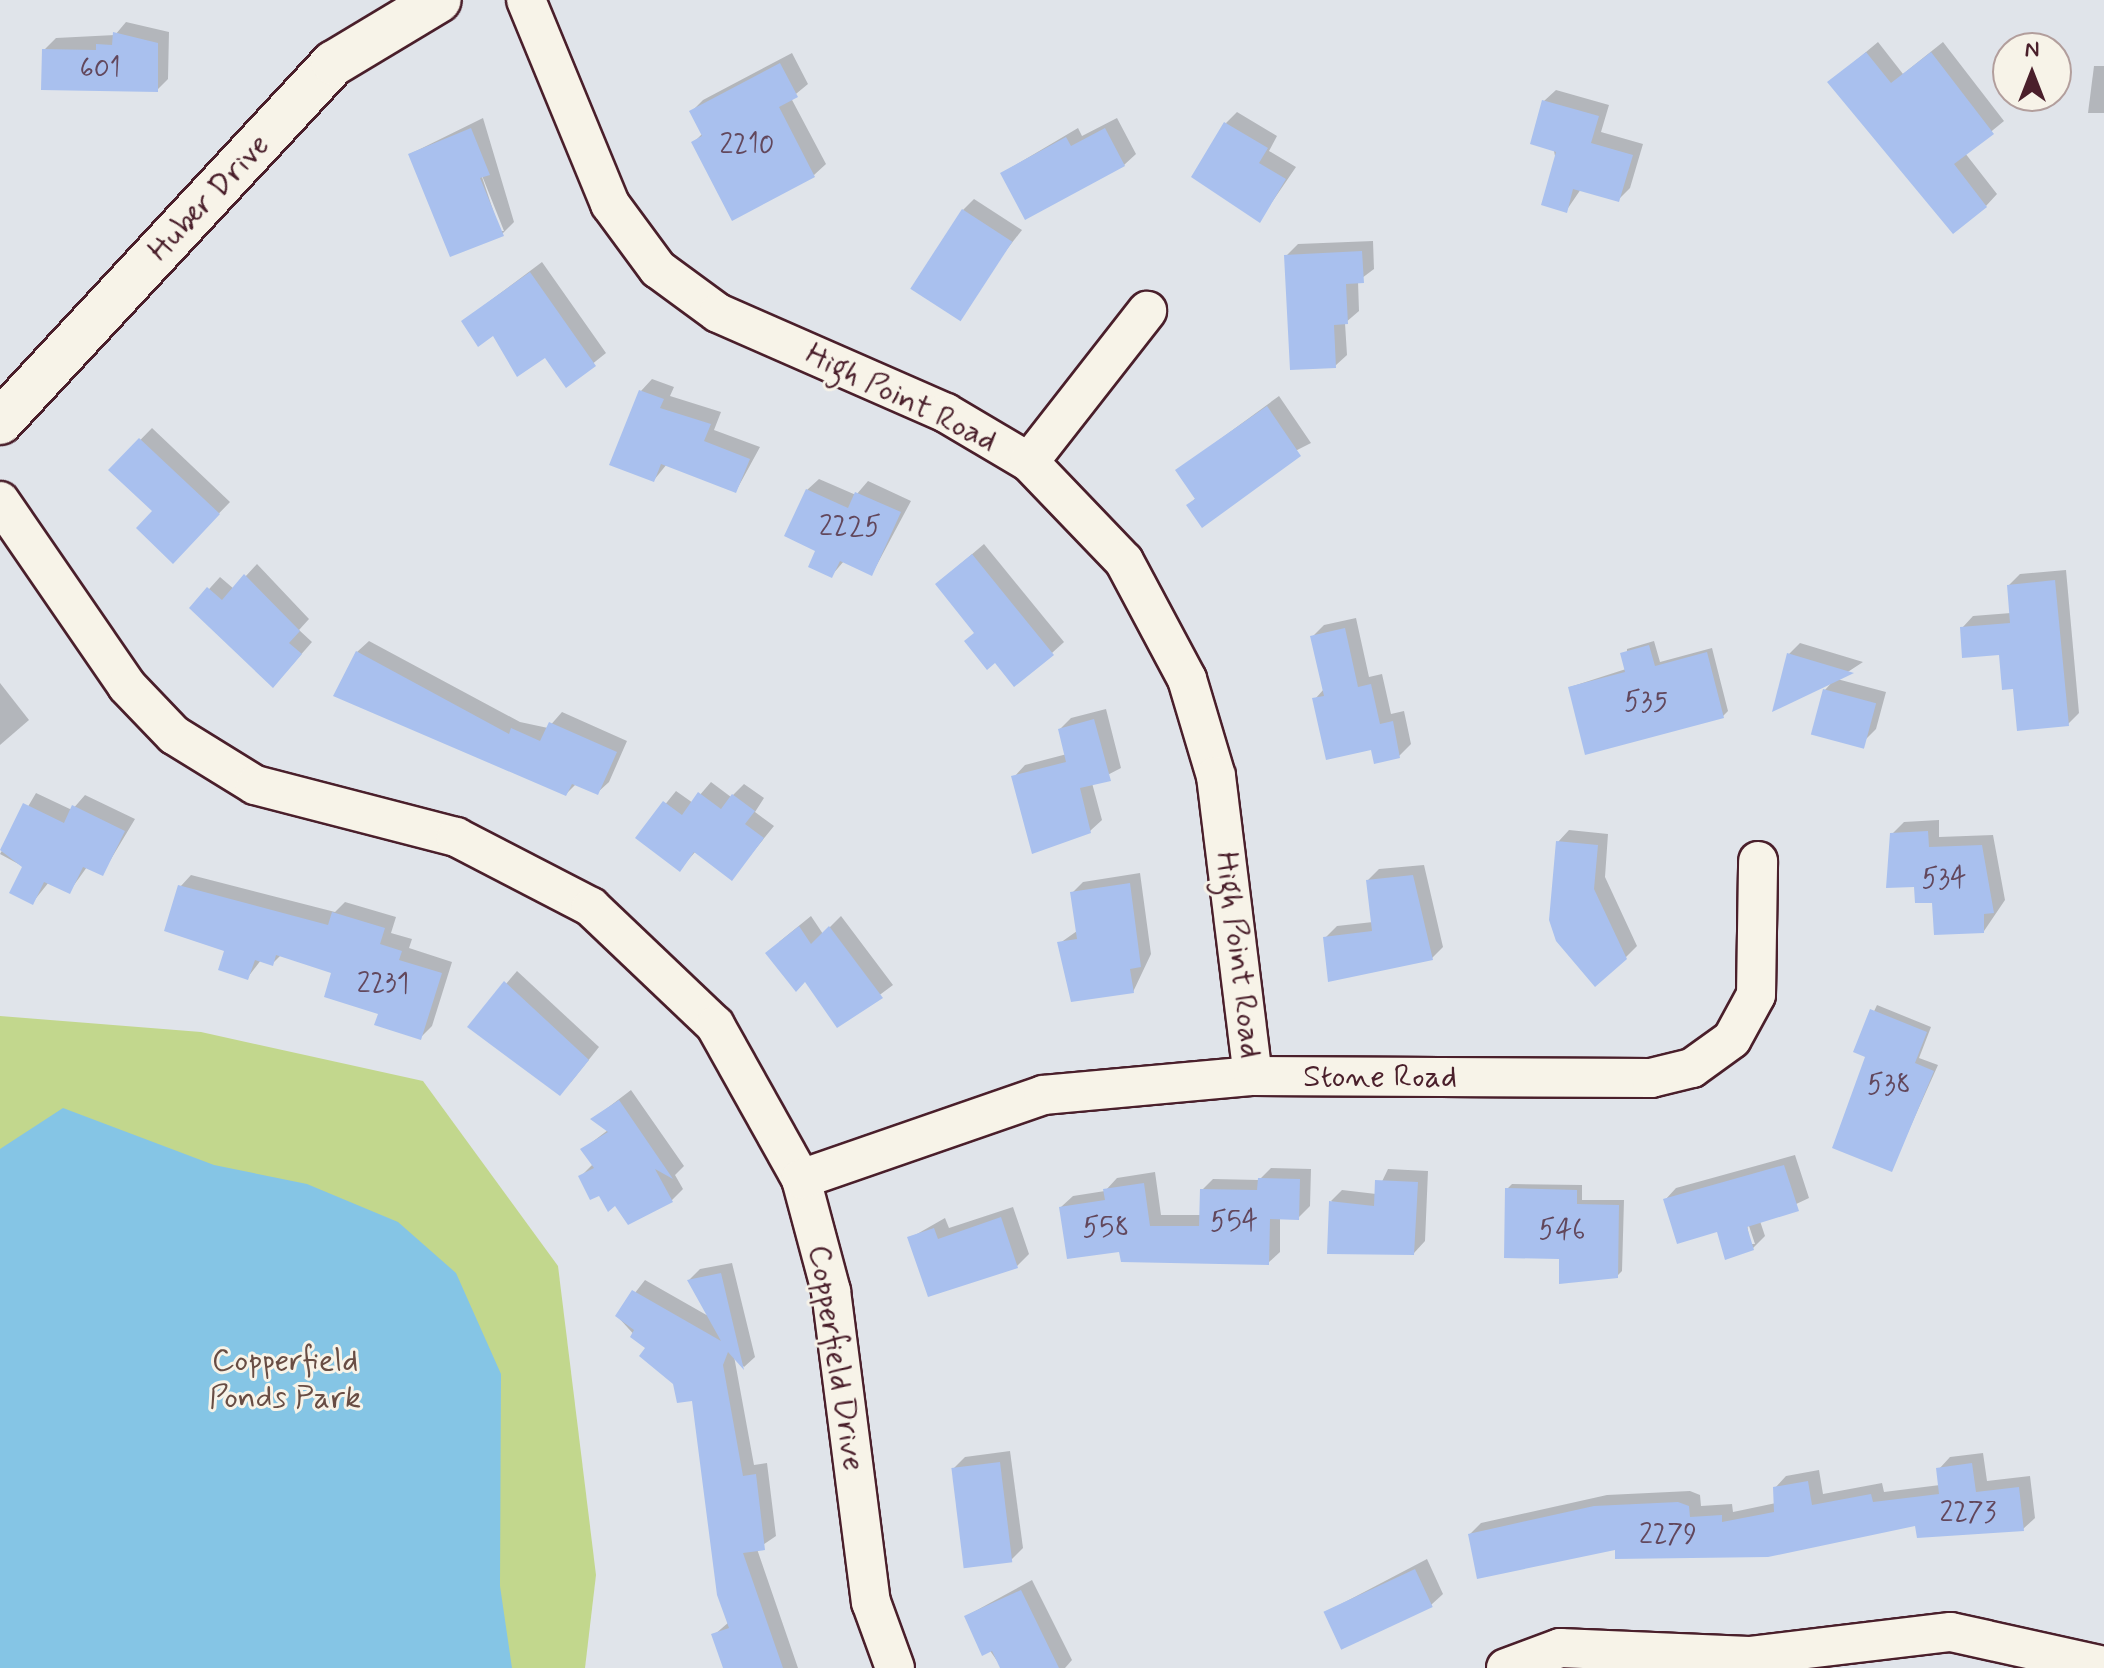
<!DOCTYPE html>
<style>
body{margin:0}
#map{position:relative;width:2104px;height:1668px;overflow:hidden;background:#e0e4ea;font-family:Mynerve,sans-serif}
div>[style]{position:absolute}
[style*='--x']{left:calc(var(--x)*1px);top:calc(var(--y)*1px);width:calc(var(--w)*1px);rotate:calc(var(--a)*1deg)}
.green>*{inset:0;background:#c2d78d}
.water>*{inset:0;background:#85c5e5}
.shadow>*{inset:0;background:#0003}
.building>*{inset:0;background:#a9c0ee;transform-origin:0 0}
.roads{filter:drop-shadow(2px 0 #4a1f2b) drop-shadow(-2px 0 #4a1f2b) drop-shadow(0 2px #4a1f2b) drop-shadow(0 -2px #4a1f2b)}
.minor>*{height:38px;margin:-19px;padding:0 19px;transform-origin:19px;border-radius:19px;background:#f7f3e8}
.tertiary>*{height:44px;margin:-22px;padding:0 22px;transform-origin:22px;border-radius:22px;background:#f7f3e8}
span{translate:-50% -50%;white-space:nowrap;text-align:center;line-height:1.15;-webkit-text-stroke:6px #f7f3e8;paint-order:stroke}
.number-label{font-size:28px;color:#62475c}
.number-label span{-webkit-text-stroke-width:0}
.street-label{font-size:32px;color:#4a1f2b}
.park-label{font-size:32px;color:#684d44}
.north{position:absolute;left:1992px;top:32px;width:80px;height:80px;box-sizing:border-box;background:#f7f3e8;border:2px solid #b29e9c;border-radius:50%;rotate:0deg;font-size:22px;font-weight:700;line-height:32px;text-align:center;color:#4a1f2b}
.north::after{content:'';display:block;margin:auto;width:28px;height:36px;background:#4a1f2b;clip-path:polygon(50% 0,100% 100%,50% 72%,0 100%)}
</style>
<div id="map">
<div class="green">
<i style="clip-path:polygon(0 1016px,201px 1032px,423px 1081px,558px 1266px,596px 1575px,585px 1668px,0 1668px)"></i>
</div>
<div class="water">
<i style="clip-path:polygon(63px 1108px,214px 1165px,307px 1184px,398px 1222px,456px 1273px,501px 1374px,500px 1586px,512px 1668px,0 1668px,0 1149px)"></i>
</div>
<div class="shadow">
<i style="clip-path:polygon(126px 22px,169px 32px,168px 79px,157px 90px,44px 50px,56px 38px,115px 35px)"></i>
<i style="clip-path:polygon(1878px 42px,1903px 74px,1943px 42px,2004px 121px,1965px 153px,1997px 194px,1986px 206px,1830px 82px)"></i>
<i style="clip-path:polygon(792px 53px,808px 84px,791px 98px,826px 164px,814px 175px,694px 142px,703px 133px,691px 112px,703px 100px)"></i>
<i style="clip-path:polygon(2094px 66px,2104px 66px,2104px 113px,2088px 113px)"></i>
<i style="clip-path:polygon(1556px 90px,1609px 105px,1601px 132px,1643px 144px,1630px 188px,1618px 200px,1581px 189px,1566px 211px,1544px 101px)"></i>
<i style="clip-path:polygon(1237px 112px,1277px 136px,1269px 151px,1296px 167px,1259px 221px,1226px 123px)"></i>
<i style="clip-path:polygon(evenodd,483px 118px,514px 222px,502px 234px,410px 154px,483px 118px,479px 168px,504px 231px,500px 231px,479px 168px)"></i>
<i style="clip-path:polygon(1117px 118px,1136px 154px,1124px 165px,1002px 173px,1078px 128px,1082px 136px)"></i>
<i style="clip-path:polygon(974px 199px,1022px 230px,965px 303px,963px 210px)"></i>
<i style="clip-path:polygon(1373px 241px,1374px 269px,1358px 281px,1359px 311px,1345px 323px,1347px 355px,1335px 366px,1286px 256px,1298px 244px)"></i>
<i style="clip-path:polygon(542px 262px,606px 353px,566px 385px,545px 355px,463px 321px)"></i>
<i style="clip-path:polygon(652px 379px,674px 387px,670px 396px,721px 412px,714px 430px,760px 447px,736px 491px,667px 464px,654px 480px,641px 391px)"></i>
<i style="clip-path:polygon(1279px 396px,1311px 443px,1188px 505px,1197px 497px,1178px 470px)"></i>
<i style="clip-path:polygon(152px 428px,230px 502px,173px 561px,155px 511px,111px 470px)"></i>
<i style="clip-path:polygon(819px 479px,856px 495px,868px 481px,911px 501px,872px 574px,844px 561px,832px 575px,818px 550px,807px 490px)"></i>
<i style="clip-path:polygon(984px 544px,1064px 642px,1052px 653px,976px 632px,937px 584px)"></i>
<i style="clip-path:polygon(257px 564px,309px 619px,299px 630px,312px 642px,284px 674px,192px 608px,220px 577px,234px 589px)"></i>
<i style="clip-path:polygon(2066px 570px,2079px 713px,2068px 724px,2015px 687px,2001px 653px,1962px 628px,1973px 616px,2011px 613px,2009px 585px,2020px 574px)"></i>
<i style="clip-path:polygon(1356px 618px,1369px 677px,1382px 674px,1391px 714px,1404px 711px,1411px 744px,1399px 756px,1315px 699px,1324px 689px,1313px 636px,1324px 625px)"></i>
<i style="clip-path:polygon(369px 641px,520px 722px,548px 728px,562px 712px,627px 741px,609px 782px,597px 793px,576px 784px,566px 794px,357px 652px)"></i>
<i style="clip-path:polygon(1654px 641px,1660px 662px,1712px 648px,1728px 711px,1723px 716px,1570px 687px,1626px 669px,1627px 649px)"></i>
<i style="clip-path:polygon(1800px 643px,1863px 662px,1837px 679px,1886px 692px,1876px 729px,1865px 740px,1825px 690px,1833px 681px,1789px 654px)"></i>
<i style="clip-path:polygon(0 683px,29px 720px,0 745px)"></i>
<i style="clip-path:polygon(1106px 709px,1121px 768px,1092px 783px,1102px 820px,1090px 831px,1014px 777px,1025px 765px,1067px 754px,1060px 729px,1071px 718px)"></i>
<i style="clip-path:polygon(711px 782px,731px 797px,744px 784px,764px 798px,755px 812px,774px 826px,732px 878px,696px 851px,680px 869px,638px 838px,676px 791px,693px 803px)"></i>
<i style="clip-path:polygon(36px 793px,72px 810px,85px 795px,135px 819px,102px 874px,87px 867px,69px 892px,49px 882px,33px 902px,24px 867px,0 854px)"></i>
<i style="clip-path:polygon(1939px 820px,1939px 837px,1993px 835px,2005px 900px,1984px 931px,1916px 885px,1892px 834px,1904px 822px)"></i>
<i style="clip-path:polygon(1569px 830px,1608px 834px,1605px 877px,1637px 946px,1625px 958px,1558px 842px)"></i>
<i style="clip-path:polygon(1424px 865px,1443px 947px,1432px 958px,1325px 938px,1337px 926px,1373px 922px,1368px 880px,1379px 869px)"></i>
<i style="clip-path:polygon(1140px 873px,1151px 954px,1133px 992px,1060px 943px,1077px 931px,1072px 893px,1083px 882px)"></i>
<i style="clip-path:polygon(191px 875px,335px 912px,345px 902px,396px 917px,391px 933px,412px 939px,409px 948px,452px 962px,432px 1026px,420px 1038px,334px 972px,281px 955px,273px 963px,261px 960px,248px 977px,180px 887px)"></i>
<i style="clip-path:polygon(811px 916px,823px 934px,841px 916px,893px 985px,838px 1026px,779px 942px)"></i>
<i style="clip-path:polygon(517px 971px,599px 1047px,571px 1082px,470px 1026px)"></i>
<i style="clip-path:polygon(1877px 1005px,1931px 1027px,1919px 1058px,1938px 1065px,1891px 1170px,1868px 1056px,1856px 1050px)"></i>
<i style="clip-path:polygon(631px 1090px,684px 1166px,675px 1175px,683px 1189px,671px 1201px,616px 1203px,580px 1177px,593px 1164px,583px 1149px,608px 1130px,593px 1119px)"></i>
<i style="clip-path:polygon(evenodd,1795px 1155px,1809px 1198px,1760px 1221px,1765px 1236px,1753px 1248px,1665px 1200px,1676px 1188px,1795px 1155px,1746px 1217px,1755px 1244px,1750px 1244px,1746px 1217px)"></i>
<i style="clip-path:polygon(1271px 1168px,1311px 1169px,1310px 1206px,1298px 1218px,1280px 1218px,1280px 1252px,1268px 1263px,1121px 1250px,1061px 1207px,1073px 1196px,1105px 1191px,1117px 1178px,1155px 1172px,1161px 1215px,1201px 1215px,1202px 1190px,1213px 1179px,1259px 1180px)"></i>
<i style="clip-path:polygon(1388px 1169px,1428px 1171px,1425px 1241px,1414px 1253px,1331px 1201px,1342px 1190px,1376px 1194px)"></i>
<i style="clip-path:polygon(1512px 1184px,1582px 1185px,1582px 1200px,1624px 1200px,1622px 1271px,1617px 1276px,1561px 1257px,1507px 1189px)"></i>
<i style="clip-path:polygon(1013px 1207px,1029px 1254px,1017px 1266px,929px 1295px,910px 1238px,945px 1218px,949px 1228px)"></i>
<i style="clip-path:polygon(732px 1263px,755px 1357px,744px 1367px,734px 1356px,754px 1465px,767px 1463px,776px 1536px,757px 1549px,798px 1668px,725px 1668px,714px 1635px,729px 1622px,693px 1399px,617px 1316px,645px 1280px,710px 1317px,689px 1280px,700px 1269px)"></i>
<i style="clip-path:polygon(1010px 1451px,1023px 1548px,1011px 1560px,953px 1469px,965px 1457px)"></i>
<i style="clip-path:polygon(1983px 1453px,1987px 1481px,2030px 1476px,2035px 1518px,2023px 1529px,1917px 1523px,1616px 1547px,1470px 1534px,1481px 1523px,1607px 1495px,1690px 1491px,1700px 1495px,1701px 1506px,1732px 1504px,1733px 1512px,1776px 1503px,1775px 1488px,1786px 1476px,1819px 1470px,1823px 1494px,1882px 1483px,1884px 1492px,1940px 1485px,1939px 1469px,1950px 1457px)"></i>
<i style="clip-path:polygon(1427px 1559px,1443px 1594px,1431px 1605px,1326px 1612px)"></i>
<i style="clip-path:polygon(1032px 1580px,1072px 1660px,1065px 1668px,1002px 1668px,966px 1616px)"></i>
</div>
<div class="building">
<i style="clip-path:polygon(113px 32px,158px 43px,158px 92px,41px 90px,42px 49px,96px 50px,96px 44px,112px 45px)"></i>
<i style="clip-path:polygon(1866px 52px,1891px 83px,1931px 52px,1994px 134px,1954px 164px,1987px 207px,1953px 234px,1827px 82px)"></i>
<i style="clip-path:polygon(780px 63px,798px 97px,779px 107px,815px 177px,732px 221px,691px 142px,702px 136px,689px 111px)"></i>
<i style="clip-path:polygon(1542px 100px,1599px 116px,1591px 143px,1633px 155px,1619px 202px,1573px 189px,1567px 213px,1541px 205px,1556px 152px,1530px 144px)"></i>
<i style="clip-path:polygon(1224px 122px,1268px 148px,1259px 163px,1286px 179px,1260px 223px,1191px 177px)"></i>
<i style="clip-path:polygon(471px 128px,490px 175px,480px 178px,504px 236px,450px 257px,408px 154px)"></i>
<i style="clip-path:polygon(1105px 128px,1125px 166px,1025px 220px,1000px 173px,1066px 137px,1071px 146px)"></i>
<i style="left:962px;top:209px;width:60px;height:95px;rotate:33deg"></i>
<i style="clip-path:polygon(1362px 251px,1364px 283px,1346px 284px,1348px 324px,1334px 325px,1336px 368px,1290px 370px,1284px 255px)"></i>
<i style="clip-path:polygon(530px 272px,596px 366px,566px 388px,545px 358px,517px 377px,493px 336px,478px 347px,461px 321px)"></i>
<i style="clip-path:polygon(639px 390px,664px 399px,660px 408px,711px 424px,704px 441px,750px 459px,736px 493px,661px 464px,654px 482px,609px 465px)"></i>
<i style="clip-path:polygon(1267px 406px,1301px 456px,1202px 528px,1186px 505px,1195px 499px,1175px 470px)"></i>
<i style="clip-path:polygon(139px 438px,220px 514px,173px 564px,136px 528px,152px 511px,108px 470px)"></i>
<i style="clip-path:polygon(806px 489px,848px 508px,855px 492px,901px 512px,872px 576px,840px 561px,832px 578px,808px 567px,815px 551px,784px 536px)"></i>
<i style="clip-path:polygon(972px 554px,1054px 655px,1014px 687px,995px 663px,987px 670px,964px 641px,974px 633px,935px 584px)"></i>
<i style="clip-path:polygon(244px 574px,300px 631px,289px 643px,302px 654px,273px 688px,189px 608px,207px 587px,222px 600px)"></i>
<i style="clip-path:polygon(2055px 580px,2069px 726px,2017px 731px,2013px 689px,2002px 690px,1999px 655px,1962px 658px,1960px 627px,2010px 623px,2007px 585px)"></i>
<i style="clip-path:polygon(1345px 628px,1358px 687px,1371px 684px,1380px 724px,1393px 721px,1400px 758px,1374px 764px,1371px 750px,1326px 760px,1312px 698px,1324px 696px,1310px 636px)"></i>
<i style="clip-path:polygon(1649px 645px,1655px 666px,1707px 652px,1724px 718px,1585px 755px,1568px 687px,1625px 672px,1620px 653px)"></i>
<i style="clip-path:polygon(356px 651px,509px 734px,511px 728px,540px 741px,549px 722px,617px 752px,598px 795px,572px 784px,566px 796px,333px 696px)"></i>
<i style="clip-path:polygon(1787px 653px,1854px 673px,1772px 712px)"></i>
<i style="left:1823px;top:689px;width:55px;height:47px;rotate:15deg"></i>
<i style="clip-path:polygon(1094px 719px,1111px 781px,1080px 788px,1091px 833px,1032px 854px,1011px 776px,1066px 762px,1058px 729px)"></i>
<i style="clip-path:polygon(698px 792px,721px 809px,732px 794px,755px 811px,745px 824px,764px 838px,732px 881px,694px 852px,680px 872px,635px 838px,663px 801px,682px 815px)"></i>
<i style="clip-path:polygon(23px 803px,64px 823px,72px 805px,125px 831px,103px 876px,83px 867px,70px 894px,44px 882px,33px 905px,9px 893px,22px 867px,0 850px)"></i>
<i style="clip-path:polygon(1928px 831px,1929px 847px,1982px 845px,1994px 913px,1984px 914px,1984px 933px,1934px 935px,1932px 903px,1915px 903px,1914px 887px,1886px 888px,1890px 833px)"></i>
<i style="clip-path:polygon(1556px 841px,1598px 845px,1594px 889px,1627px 959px,1595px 987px,1556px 941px,1549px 920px)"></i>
<i style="clip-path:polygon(1413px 875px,1433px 960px,1328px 982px,1323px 937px,1372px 931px,1366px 880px)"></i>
<i style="clip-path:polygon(1130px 883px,1141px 967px,1130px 969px,1134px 993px,1071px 1002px,1057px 942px,1077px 939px,1070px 892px)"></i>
<i style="clip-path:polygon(178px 885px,328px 925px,332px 912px,385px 928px,380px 944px,402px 951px,399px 960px,442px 973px,421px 1040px,374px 1025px,378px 1014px,324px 997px,331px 973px,276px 955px,273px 966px,255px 960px,248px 980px,218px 970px,224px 951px,164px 931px)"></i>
<i style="clip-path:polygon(799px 926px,811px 944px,829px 926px,883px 998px,837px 1028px,805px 982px,796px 992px,765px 953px)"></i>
<i style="clip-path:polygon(504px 981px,589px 1060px,560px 1096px,467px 1027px)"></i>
<i style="clip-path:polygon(1870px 1009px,1927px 1032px,1915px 1063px,1934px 1071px,1892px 1172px,1832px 1148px,1865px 1057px,1853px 1052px)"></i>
<i style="clip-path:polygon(619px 1100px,673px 1179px,655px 1169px,673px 1202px,628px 1225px,615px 1206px,608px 1212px,599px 1196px,590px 1200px,578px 1176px,594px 1168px,580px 1149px,608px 1132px,590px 1119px)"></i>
<i style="clip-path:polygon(1784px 1165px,1799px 1211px,1747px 1227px,1754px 1250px,1725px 1260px,1717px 1232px,1677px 1244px,1663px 1199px)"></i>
<i style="clip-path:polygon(1258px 1178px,1300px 1179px,1299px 1220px,1270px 1219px,1269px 1265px,1121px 1262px,1119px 1252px,1067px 1259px,1059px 1207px,1105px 1200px,1103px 1189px,1144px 1183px,1150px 1226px,1199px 1226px,1200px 1189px,1257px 1190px)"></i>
<i style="clip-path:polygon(1375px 1180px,1418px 1182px,1414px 1255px,1327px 1254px,1329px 1201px,1374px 1206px)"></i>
<i style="clip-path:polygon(1505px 1188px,1577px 1190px,1577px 1204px,1619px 1205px,1618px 1278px,1559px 1284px,1559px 1259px,1504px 1258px)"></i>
<i style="clip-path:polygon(1001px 1217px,1018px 1268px,928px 1297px,907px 1237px,934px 1228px,938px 1239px)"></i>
<i style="clip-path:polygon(721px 1273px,744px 1370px,728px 1352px,723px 1365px,743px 1476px,756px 1474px,765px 1550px,743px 1553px,783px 1668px,723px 1668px,711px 1634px,729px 1628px,717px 1595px,692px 1401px,677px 1403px,673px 1384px,639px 1356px,645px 1348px,630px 1337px,634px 1330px,615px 1316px,632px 1290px,721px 1341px,687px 1280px)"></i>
<i style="left:1000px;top:1462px;width:101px;height:49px;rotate:83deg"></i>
<i style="clip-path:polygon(1972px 1463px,1976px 1492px,2019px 1487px,2024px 1531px,1917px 1538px,1915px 1526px,1768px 1557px,1615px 1559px,1615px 1550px,1477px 1579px,1468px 1534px,1594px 1506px,1678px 1502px,1689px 1506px,1690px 1517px,1722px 1515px,1722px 1522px,1774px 1512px,1773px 1487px,1808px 1481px,1812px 1505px,1871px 1494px,1873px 1502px,1939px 1494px,1936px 1468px)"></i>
<i style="left:1415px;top:1569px;width:42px;height:101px;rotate:65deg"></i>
<i style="clip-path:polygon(1021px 1590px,1059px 1668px,1000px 1668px,992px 1651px,982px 1656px,964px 1616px)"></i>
</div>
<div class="roads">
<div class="minor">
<i style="--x:526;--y:0;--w:221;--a:67.6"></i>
<i style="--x:610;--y:204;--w:81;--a:53.6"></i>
<i style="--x:658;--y:269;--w:74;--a:36.3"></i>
<i style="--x:718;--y:313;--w:249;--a:23.7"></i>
<i style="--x:946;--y:413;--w:96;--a:30.6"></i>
<i style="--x:1029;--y:462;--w:137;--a:46.2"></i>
<i style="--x:1124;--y:561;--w:134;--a:61.9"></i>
<i style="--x:1187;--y:679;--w:101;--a:73.4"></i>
<i style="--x:1216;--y:776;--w:302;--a:83"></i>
<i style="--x:1029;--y:462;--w:192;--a:-52"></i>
<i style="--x:0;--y:501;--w:224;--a:55.5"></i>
<i style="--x:127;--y:686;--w:68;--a:46.2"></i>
<i style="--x:174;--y:735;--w:95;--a:31.7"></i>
<i style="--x:255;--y:785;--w:208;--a:14.5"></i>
<i style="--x:456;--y:837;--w:152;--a:27.4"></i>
<i style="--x:591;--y:907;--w:171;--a:43.6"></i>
<i style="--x:715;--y:1025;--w:176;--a:60.8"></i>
<i style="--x:801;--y:1179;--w:116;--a:75"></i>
<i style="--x:831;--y:1291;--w:314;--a:82.7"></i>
<i style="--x:871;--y:1602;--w:70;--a:70"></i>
<i style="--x:801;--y:1179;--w:256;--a:-19.1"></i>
<i style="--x:1043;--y:1095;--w:211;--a:-5.2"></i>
<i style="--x:1253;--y:1076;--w:398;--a:0.3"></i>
<i style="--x:1651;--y:1078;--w:42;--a:-13.7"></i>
<i style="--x:1692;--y:1068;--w:49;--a:-35.9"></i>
<i style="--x:1732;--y:1039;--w:50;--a:-61.4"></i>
<i style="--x:1756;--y:995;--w:134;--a:-89.1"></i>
<i style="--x:1506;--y:1668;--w:58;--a:-20.3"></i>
<i style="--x:1560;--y:1648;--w:189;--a:2.4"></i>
<i style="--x:1749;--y:1656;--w:203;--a:-6.8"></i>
<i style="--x:1951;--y:1632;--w:157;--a:12.5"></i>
</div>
<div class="tertiary">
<i style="--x:0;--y:422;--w:490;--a:-47.1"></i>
<i style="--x:334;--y:63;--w:122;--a:-31"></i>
</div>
</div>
<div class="number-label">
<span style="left:100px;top:70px">601</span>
<span style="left:747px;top:146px">2210</span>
<span style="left:850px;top:528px">2225</span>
<span style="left:1646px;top:703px">535</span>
<span style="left:1944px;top:880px">534</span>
<span style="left:383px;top:985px">2231</span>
<span style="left:1889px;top:1086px">538</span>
<span style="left:1234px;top:1223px">554</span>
<span style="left:1106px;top:1229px">558</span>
<span style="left:1562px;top:1231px">546</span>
<span style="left:1968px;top:1514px">2273</span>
<span style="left:1668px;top:1536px">2279</span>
</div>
<div class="street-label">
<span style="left:209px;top:198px;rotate:-47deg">Huber Drive</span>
<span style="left:901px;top:398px;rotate:26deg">High Point Road</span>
<span style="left:1238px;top:955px;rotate:83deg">High Point Road</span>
<span style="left:1380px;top:1077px">Stone Road</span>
<span style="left:836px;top:1358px;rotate:81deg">Copperfield Drive</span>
</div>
<div class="park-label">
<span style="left:285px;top:1380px">Copperfield<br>Ponds Park</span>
</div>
<div class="north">N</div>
</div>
